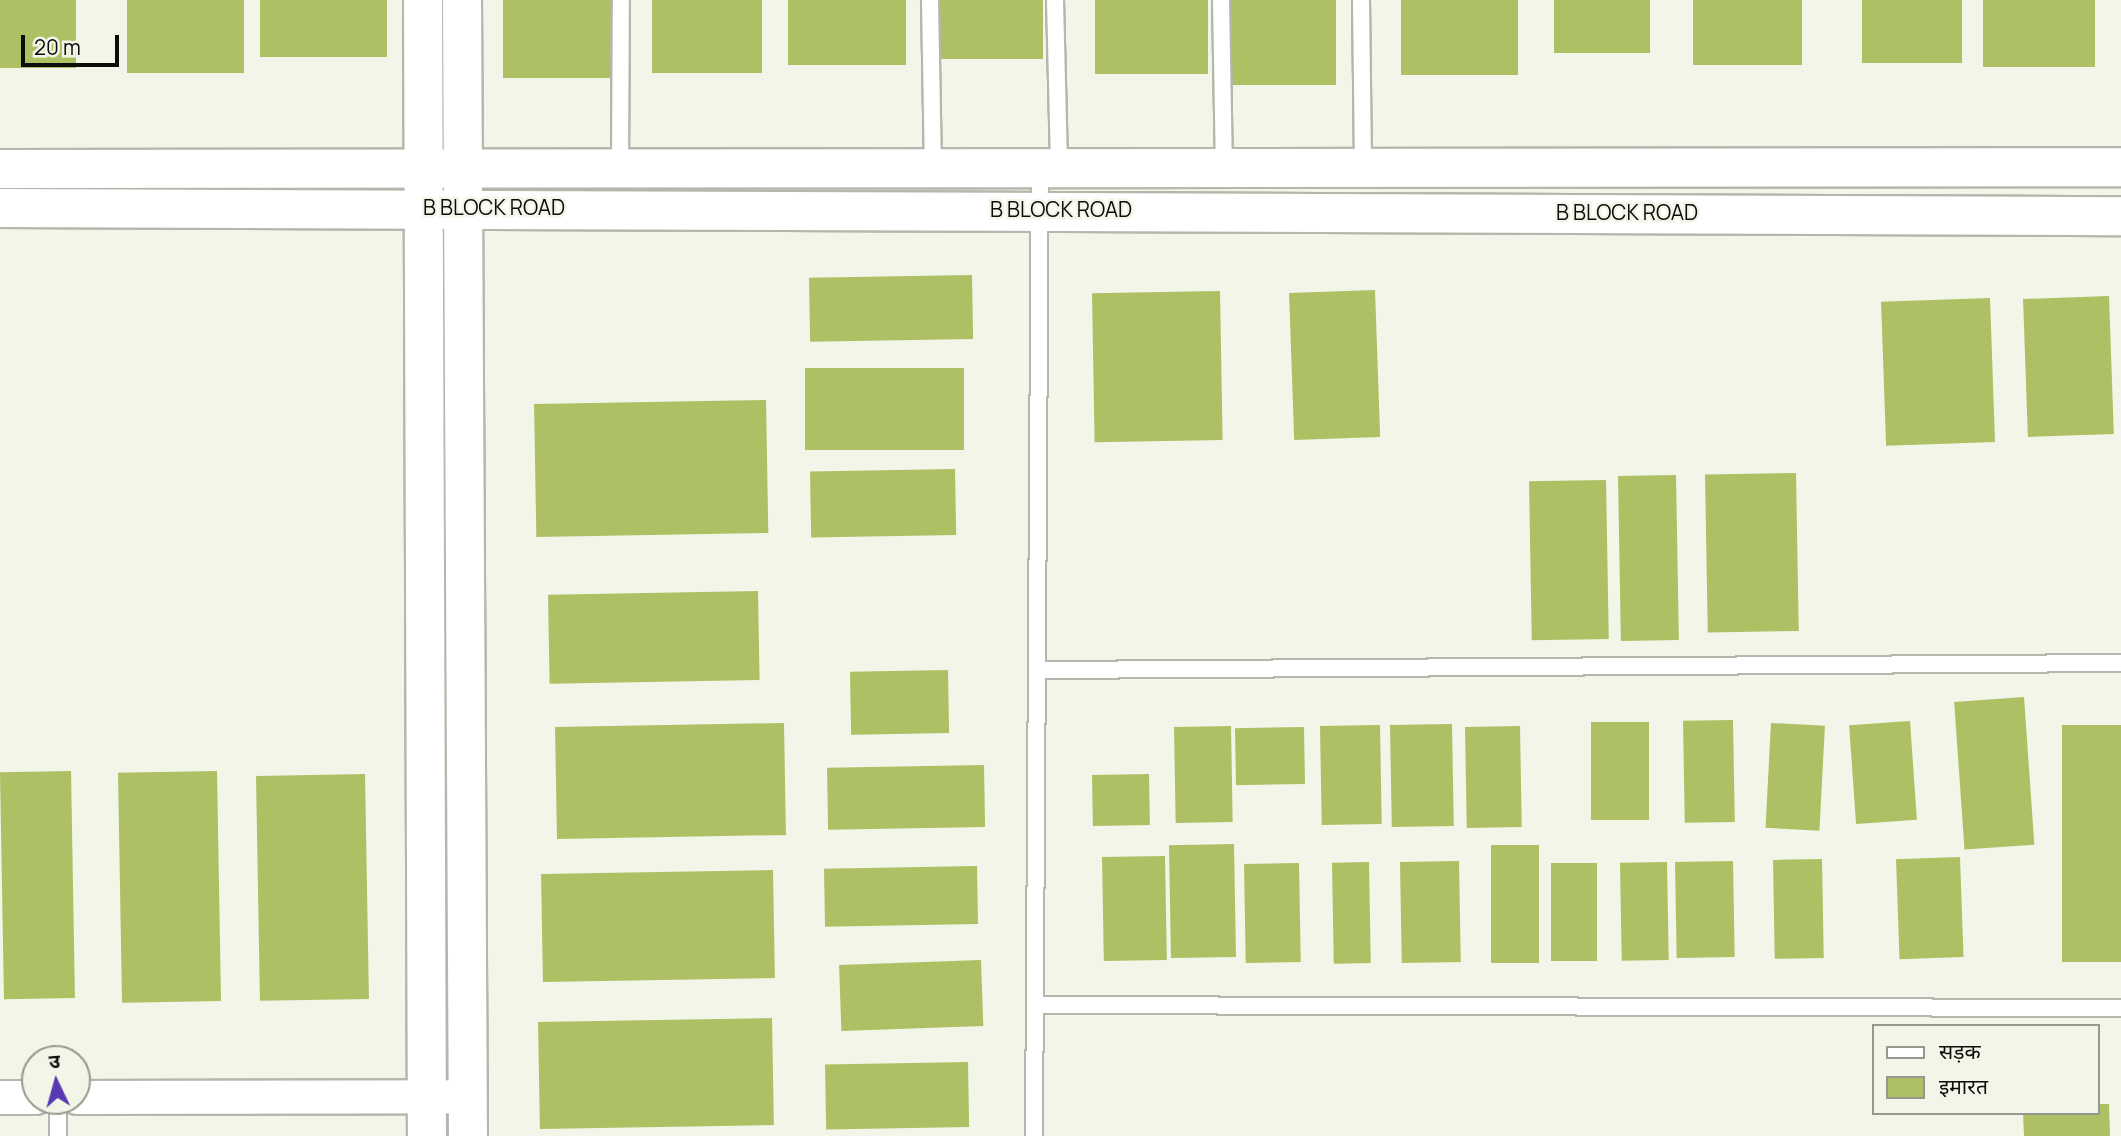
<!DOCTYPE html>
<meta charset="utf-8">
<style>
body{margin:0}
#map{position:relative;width:2121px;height:1136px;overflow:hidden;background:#f2f5e8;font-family:Manrope,"Noto Sans Devanagari",sans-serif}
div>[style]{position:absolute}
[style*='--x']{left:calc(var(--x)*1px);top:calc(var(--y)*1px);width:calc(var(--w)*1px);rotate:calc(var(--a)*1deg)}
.building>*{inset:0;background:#adc064;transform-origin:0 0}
.roads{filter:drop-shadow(2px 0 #b4b7ab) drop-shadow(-2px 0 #b4b7ab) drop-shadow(0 2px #b4b7ab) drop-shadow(0 -2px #b4b7ab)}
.service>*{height:16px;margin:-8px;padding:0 8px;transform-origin:8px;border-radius:8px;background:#fff}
.minor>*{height:33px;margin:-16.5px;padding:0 16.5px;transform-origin:16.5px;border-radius:16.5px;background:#fff}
.tertiary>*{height:38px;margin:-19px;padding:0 19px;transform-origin:19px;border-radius:19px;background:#fff}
span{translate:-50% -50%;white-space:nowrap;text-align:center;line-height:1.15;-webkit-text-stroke:5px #f2f5e8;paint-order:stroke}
.street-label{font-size:21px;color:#0c0d09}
.legend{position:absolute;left:1872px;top:1024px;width:228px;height:91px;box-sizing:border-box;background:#f2f5e8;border:2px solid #96988f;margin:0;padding:9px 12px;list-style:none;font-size:21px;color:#0c0d09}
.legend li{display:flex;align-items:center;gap:14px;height:35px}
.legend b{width:35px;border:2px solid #96988f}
.north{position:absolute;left:21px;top:1045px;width:70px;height:70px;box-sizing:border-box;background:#f2f5e8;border:2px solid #96988f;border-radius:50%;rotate:355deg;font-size:19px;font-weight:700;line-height:28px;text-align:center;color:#0c0d09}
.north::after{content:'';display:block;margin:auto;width:24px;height:32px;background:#573ab2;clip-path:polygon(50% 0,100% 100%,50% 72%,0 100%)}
.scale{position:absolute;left:21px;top:35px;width:98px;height:32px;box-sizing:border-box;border:4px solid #0c0d09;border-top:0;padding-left:9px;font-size:21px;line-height:24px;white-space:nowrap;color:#0c0d09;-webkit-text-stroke:5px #f2f5e8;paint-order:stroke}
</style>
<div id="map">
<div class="building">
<i style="left:0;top:0;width:76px;height:68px"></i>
<i style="left:127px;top:0;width:117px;height:73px"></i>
<i style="left:260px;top:0;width:127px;height:57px"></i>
<i style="left:503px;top:0;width:109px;height:78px"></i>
<i style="left:652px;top:0;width:110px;height:73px"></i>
<i style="left:788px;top:0;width:118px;height:65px"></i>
<i style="left:938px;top:0;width:105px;height:59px"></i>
<i style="left:1095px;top:0;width:113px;height:74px"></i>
<i style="left:1229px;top:0;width:107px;height:85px"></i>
<i style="left:1401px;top:0;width:117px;height:75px"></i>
<i style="left:1554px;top:0;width:96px;height:53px"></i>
<i style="left:1693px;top:0;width:109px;height:65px"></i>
<i style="left:1862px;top:0;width:100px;height:63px"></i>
<i style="left:1983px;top:0;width:112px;height:67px"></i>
<i style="left:972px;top:275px;width:64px;height:163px;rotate:89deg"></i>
<i style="left:1375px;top:290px;width:147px;height:86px;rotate:88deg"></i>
<i style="left:1220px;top:291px;width:149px;height:128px;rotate:89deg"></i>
<i style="left:2109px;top:296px;width:138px;height:86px;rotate:88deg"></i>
<i style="left:1990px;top:298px;width:144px;height:109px;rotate:88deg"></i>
<i style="left:805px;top:368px;width:159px;height:82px"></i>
<i style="left:766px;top:400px;width:133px;height:232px;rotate:89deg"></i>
<i style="left:955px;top:469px;width:66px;height:145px;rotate:89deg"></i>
<i style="left:1796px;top:473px;width:158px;height:91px;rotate:89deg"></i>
<i style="left:1676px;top:475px;width:165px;height:58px;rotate:89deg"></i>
<i style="left:1606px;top:480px;width:159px;height:77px;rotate:89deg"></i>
<i style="left:758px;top:591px;width:89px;height:210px;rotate:89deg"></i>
<i style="left:948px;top:670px;width:63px;height:98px;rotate:89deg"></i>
<i style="left:2024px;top:697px;width:148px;height:70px;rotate:86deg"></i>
<i style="left:1733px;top:720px;width:102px;height:50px;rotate:89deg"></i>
<i style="left:1910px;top:721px;width:99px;height:61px;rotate:86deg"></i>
<i style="left:1591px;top:722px;width:58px;height:98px"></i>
<i style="left:784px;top:723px;width:112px;height:229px;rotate:89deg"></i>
<i style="left:1771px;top:723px;width:54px;height:105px;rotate:3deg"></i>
<i style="left:1452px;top:724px;width:102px;height:62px;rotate:89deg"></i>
<i style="left:1380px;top:725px;width:99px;height:60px;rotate:89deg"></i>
<i style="left:2121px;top:725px;width:237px;height:59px;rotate:90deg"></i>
<i style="left:1231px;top:726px;width:96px;height:57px;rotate:89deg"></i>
<i style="left:1520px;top:726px;width:101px;height:55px;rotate:89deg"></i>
<i style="left:1304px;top:727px;width:57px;height:69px;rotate:89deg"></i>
<i style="left:984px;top:765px;width:62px;height:157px;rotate:89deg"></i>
<i style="left:71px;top:771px;width:227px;height:71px;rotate:89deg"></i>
<i style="left:217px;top:771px;width:230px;height:99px;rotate:89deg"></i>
<i style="left:365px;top:774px;width:225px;height:109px;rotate:89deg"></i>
<i style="left:1149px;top:774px;width:51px;height:57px;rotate:89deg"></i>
<i style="left:1234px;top:844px;width:113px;height:65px;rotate:89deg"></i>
<i style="left:1491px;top:845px;width:48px;height:118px"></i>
<i style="left:1165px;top:856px;width:104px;height:63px;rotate:89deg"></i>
<i style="left:1960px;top:857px;width:100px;height:64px;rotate:88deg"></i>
<i style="left:1822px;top:859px;width:99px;height:49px;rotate:89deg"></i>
<i style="left:1459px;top:861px;width:101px;height:59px;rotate:89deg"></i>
<i style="left:1733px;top:861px;width:96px;height:58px;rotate:89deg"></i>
<i style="left:1369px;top:862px;width:101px;height:37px;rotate:89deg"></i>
<i style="left:1667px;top:862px;width:98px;height:47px;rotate:89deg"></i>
<i style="left:1299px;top:863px;width:99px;height:55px;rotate:89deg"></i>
<i style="left:1551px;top:863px;width:46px;height:98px"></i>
<i style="left:977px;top:866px;width:58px;height:153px;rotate:89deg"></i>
<i style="left:773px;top:870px;width:108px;height:232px;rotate:89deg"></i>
<i style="left:981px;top:960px;width:66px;height:142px;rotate:88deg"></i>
<i style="left:772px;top:1018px;width:107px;height:234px;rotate:89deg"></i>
<i style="left:968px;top:1062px;width:65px;height:143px;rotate:89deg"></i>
<i style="clip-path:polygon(2098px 1104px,2109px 1104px,2110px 1136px,2024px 1136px,2023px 1113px,2098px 1113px)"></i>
</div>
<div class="roads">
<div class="service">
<i style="--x:930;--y:0;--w:167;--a:89"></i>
<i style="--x:1055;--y:0;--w:167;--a:88.6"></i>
<i style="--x:1221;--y:0;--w:167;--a:89"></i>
<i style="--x:1361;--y:0;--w:167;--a:89.3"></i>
<i style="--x:620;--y:167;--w:167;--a:-89.7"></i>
<i style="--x:1041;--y:670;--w:1080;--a:-0.37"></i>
<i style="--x:1035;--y:1005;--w:1086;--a:0.16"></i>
<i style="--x:58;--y:1136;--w:35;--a:-90"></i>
<i style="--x:1034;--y:1136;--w:969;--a:-89.65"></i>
</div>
<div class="minor">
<i style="--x:0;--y:1097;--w:35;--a:0"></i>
<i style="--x:77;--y:1097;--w:390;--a:-0.1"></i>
</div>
<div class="tertiary">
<i style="--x:423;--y:0;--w:1136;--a:89.8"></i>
<i style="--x:462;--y:0;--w:1136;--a:89.7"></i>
<i style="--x:0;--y:169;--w:2121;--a:-0.05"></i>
<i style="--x:0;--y:208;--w:2121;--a:0.22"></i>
</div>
</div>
<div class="street-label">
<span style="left:494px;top:207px">B BLOCK ROAD</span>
<span style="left:1061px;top:209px">B BLOCK ROAD</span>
<span style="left:1627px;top:212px">B BLOCK ROAD</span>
</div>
<ul class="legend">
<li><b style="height:9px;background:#fff"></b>सड़क</li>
<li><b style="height:19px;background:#adc064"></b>इमारत</li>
</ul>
<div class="north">उ</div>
<div class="scale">20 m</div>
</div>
